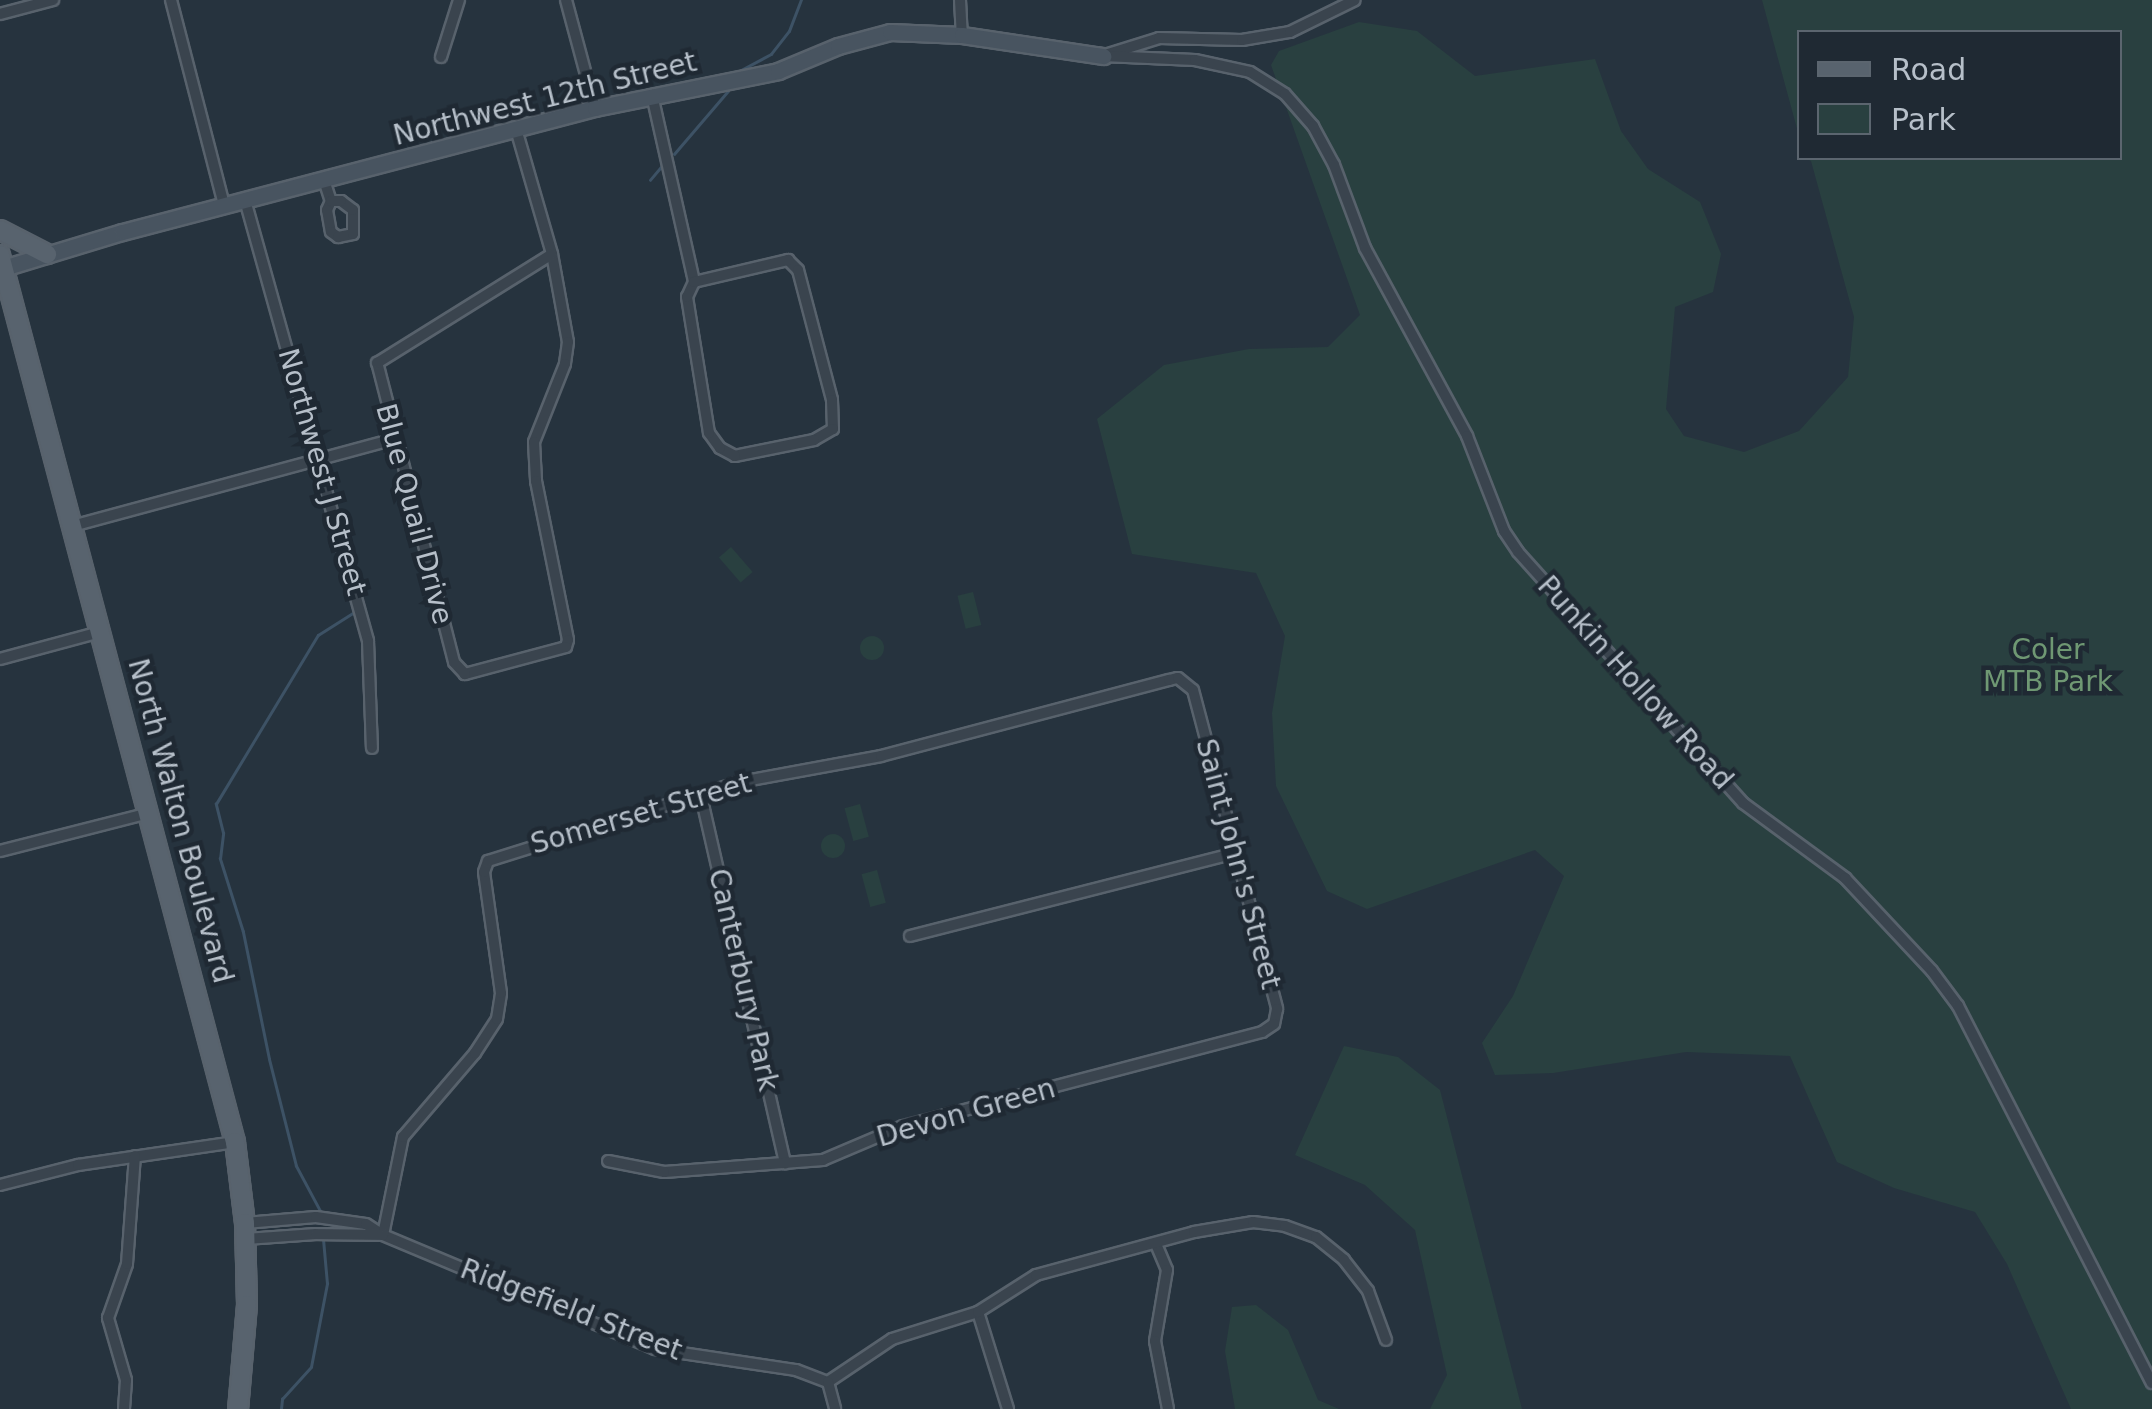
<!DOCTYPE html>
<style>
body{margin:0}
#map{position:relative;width:2152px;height:1409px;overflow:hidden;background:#26333e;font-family:"DejaVu Sans",sans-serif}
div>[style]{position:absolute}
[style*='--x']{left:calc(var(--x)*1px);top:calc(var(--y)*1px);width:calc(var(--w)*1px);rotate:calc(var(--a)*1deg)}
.green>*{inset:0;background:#294040;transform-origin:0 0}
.round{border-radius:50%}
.stream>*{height:2.5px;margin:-1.25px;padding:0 1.25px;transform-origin:1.25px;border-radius:1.25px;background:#3d5265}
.roads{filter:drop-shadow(2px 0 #58626c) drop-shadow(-2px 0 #58626c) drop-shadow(0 2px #58626c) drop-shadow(0 -2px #58626c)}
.street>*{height:10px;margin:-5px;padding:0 5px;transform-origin:5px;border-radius:5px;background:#3a444e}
.secondary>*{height:15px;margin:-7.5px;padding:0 7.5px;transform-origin:7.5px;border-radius:7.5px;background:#485460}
.primary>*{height:18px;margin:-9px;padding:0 9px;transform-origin:9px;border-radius:9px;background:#58636e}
span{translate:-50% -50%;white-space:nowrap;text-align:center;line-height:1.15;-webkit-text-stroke:9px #1f2933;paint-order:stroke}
.street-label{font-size:28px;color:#b6bfc9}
.park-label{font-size:28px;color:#6f9873}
.legend{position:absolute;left:1797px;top:30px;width:325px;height:130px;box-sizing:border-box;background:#1f2933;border:2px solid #5b656f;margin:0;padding:12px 18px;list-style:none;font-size:30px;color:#b6bfc9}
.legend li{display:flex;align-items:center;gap:20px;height:50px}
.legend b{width:50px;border:2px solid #5b656f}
</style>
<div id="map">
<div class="green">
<i style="clip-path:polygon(1762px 0,2152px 0,2152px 1409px,2071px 1409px,2007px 1264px,1975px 1212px,1894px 1188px,1837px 1162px,1790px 1056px,1686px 1052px,1553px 1073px,1495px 1075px,1482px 1043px,1513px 996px,1564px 876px,1535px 850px,1367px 909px,1327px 891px,1276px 786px,1272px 713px,1285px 636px,1256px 573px,1132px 554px,1097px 419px,1164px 365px,1249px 349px,1328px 347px,1360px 315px,1271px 65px,1279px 51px,1359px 22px,1417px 31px,1475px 76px,1595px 59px,1621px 131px,1648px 169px,1700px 202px,1721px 254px,1713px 292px,1675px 307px,1666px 409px,1684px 436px,1744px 452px,1799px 431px,1848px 377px,1854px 317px,1811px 161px,1805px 158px,2120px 158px,2120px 32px,1800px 32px,1799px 136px)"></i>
<i style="left:731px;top:547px;width:33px;height:16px;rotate:49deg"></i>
<i style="left:973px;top:592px;width:34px;height:16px;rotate:76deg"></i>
<i class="round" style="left:860px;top:636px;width:24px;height:24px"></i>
<i style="left:860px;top:804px;width:34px;height:16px;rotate:75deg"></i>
<i class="round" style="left:821px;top:834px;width:24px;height:24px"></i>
<i style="left:877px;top:870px;width:34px;height:16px;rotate:75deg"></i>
<i style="clip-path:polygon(1344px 1046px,1398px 1057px,1440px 1090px,1522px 1409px,1430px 1409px,1447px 1375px,1415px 1230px,1365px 1185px,1295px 1155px)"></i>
<i style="clip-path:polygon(1256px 1305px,1288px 1330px,1318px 1400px,1339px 1409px,1235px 1409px,1225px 1351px,1232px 1307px)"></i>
</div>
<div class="stream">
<i style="--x:741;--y:70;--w:34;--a:-28"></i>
<i style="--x:771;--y:54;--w:29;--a:-52"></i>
<i style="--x:789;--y:31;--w:33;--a:-69"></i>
<i style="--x:674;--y:154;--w:83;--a:-49.4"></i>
<i style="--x:650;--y:180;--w:17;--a:-50"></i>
<i style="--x:320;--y:1211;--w:51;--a:-118.1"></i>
<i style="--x:296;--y:1166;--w:110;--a:-104.2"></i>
<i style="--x:269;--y:1059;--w:130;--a:-101.6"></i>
<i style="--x:243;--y:932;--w:77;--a:-107.5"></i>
<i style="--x:220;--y:859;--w:26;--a:-83"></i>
<i style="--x:223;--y:833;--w:30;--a:-104"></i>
<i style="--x:216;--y:804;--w:197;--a:-58.9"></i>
<i style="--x:318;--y:635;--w:41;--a:-32.2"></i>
<i style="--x:281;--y:1409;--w:10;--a:-84"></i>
<i style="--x:282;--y:1399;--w:43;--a:-47.8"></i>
<i style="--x:311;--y:1367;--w:85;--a:-79.1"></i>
<i style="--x:327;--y:1284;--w:45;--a:-95.1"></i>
</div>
<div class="roads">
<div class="street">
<i style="--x:171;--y:0;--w:212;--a:75.5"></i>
<i style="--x:566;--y:0;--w:112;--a:75"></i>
<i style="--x:960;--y:0;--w:35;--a:87"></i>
<i style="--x:0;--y:14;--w:55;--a:-14.8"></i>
<i style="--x:1108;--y:54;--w:53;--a:-17.4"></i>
<i style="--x:1159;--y:38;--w:83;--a:1.4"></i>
<i style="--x:1242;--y:40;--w:49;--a:-9.5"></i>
<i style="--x:1290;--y:32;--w:72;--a:-26.2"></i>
<i style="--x:1103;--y:56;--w:92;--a:2.5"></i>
<i style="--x:1195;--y:60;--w:56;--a:12.3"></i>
<i style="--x:1250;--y:72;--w:41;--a:32.2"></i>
<i style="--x:1285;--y:94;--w:43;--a:48.8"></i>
<i style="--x:1313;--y:126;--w:44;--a:61.7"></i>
<i style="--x:1334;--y:165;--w:89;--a:69.5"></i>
<i style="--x:1365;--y:248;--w:214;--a:61.5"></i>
<i style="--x:1467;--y:436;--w:102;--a:68.7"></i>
<i style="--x:1504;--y:531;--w:25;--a:56"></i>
<i style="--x:1518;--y:552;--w:337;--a:48.1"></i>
<i style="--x:1743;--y:803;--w:127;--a:36.3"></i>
<i style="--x:1845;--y:878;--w:127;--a:46.9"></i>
<i style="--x:1932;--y:971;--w:44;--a:53.4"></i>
<i style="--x:1958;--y:1006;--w:424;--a:62.8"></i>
<i style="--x:441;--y:57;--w:60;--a:-72.5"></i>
<i style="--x:652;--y:95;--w:192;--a:77.3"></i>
<i style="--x:516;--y:129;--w:130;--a:73.9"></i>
<i style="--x:552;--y:254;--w:89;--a:79.7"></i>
<i style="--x:568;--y:342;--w:22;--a:98"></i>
<i style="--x:565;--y:364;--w:84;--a:111.7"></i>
<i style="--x:534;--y:442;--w:39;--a:87"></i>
<i style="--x:536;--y:481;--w:162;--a:78.6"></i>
<i style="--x:568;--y:640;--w:7;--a:106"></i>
<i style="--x:566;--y:647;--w:105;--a:165"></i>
<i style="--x:465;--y:674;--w:16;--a:-133"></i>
<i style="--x:454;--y:662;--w:309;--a:-104.4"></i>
<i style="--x:377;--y:363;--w:206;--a:-31.9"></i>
<i style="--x:324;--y:180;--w:22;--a:72"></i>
<i style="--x:331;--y:201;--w:10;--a:114"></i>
<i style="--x:327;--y:210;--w:22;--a:80"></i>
<i style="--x:331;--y:232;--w:9;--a:36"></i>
<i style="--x:338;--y:237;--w:15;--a:-11"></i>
<i style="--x:353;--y:234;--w:24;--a:-90"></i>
<i style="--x:353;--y:210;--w:15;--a:-143"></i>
<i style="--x:341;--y:201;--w:10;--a:180"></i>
<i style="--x:245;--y:200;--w:458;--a:74.4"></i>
<i style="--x:368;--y:641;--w:107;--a:87.9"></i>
<i style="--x:788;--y:260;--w:14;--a:45"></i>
<i style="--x:798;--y:270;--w:134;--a:75.3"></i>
<i style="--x:832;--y:400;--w:29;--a:88"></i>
<i style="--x:833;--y:429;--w:22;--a:150"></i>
<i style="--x:814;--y:440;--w:81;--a:168.6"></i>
<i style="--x:735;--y:456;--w:17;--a:-152"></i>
<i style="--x:720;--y:448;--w:19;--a:-126"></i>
<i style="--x:709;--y:433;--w:138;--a:-99.2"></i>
<i style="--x:687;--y:297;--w:17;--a:-65"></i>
<i style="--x:694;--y:282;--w:97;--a:-13.2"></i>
<i style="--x:72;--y:526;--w:335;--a:-15.1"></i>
<i style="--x:0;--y:659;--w:104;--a:-15.1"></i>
<i style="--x:701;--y:796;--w:377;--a:77.1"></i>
<i style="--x:0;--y:851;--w:154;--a:-14.3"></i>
<i style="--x:910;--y:936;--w:335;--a:-14.3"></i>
<i style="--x:0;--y:1185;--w:81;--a:-14.4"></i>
<i style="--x:78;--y:1165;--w:159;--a:-8.3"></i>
<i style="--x:245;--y:1223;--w:71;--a:-4.8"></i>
<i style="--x:316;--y:1217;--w:50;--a:8"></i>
<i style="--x:366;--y:1224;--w:20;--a:33"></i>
<i style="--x:383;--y:1235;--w:295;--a:22.7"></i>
<i style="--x:655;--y:1349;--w:143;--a:8.5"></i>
<i style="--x:796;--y:1370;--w:34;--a:21"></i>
<i style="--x:383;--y:1235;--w:100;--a:-78.5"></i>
<i style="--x:403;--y:1137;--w:111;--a:-49.4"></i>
<i style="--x:475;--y:1053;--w:40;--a:-57.1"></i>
<i style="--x:497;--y:1019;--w:26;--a:-81"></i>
<i style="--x:501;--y:993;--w:122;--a:-98"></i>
<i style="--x:484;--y:872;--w:12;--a:-70"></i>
<i style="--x:488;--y:861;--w:264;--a:-17.4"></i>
<i style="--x:740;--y:782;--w:143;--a:-10.4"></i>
<i style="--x:881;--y:756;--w:298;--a:-14.8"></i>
<i style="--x:1169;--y:680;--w:9;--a:-13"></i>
<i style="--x:1178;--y:678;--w:19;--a:39"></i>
<i style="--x:1193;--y:690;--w:330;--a:75.2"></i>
<i style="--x:1277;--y:1009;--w:15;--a:101"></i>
<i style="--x:1274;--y:1024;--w:14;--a:146"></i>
<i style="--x:1262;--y:1032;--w:371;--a:165.3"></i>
<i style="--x:903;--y:1126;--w:87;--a:157"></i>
<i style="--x:823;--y:1160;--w:159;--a:175.7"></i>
<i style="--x:664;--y:1172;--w:57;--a:-168.9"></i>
<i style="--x:246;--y:1239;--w:70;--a:-4.1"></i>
<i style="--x:316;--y:1234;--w:66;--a:0.9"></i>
<i style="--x:1156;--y:1244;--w:28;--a:67"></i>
<i style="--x:1167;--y:1270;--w:72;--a:99.6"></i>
<i style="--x:1155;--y:1341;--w:69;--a:79.2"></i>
<i style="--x:978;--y:1312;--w:102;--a:72.8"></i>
<i style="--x:828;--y:1382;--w:77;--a:-33.9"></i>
<i style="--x:892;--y:1339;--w:90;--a:-17.4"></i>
<i style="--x:978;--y:1312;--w:69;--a:-32.5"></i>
<i style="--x:1036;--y:1275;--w:164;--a:-15.2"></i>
<i style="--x:1194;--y:1232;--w:60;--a:-9.6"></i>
<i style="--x:1253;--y:1222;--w:32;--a:7"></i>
<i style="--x:1285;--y:1226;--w:33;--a:20"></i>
<i style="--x:1316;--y:1237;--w:36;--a:39"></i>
<i style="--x:1344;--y:1260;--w:39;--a:52"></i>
<i style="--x:1368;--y:1291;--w:52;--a:69.8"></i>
<i style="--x:828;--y:1382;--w:28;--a:75"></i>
<i style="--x:124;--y:1409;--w:29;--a:-86"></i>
<i style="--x:126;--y:1380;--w:65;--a:-106.2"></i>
<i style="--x:108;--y:1318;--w:57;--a:-70.6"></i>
<i style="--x:127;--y:1264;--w:108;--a:-85.8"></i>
</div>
<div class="secondary">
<i style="--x:0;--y:269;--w:127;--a:-16.9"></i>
<i style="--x:122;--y:232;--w:489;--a:-14.7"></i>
<i style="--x:595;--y:108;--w:187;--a:-11.4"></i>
<i style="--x:778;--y:71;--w:65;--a:-22.6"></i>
<i style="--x:838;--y:46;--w:54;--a:-15.1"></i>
<i style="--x:890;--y:32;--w:72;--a:2.4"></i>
<i style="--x:962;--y:35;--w:143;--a:8.5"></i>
</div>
<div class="primary">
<i style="--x:0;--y:230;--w:53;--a:27.1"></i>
<i style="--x:0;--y:255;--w:918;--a:75.16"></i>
<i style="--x:235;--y:1142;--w:82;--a:83"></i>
<i style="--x:245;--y:1223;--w:82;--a:88.6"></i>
<i style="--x:247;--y:1305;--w:104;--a:94.9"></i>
</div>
</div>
<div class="street-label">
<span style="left:545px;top:99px;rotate:-14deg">Northwest 12th Street</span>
<span style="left:322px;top:472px;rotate:74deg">Northwest J Street</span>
<span style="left:414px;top:514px;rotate:75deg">Blue Quail Drive</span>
<span style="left:1635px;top:683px;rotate:48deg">Punkin Hollow Road</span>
<span style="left:641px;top:814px;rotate:-16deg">Somerset Street</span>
<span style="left:180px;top:821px;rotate:75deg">North Walton Boulevard</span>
<span style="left:1238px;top:864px;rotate:75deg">Saint John's Street</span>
<span style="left:743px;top:980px;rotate:77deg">Canterbury Park</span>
<span style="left:966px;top:1113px;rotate:-16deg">Devon Green</span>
<span style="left:571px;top:1310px;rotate:21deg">Ridgefield Street</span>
</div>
<div class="park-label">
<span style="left:2048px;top:666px">Coler<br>MTB Park</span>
</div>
<ul class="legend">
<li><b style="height:12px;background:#58636e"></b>Road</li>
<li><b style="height:28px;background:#294040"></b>Park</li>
</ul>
</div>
